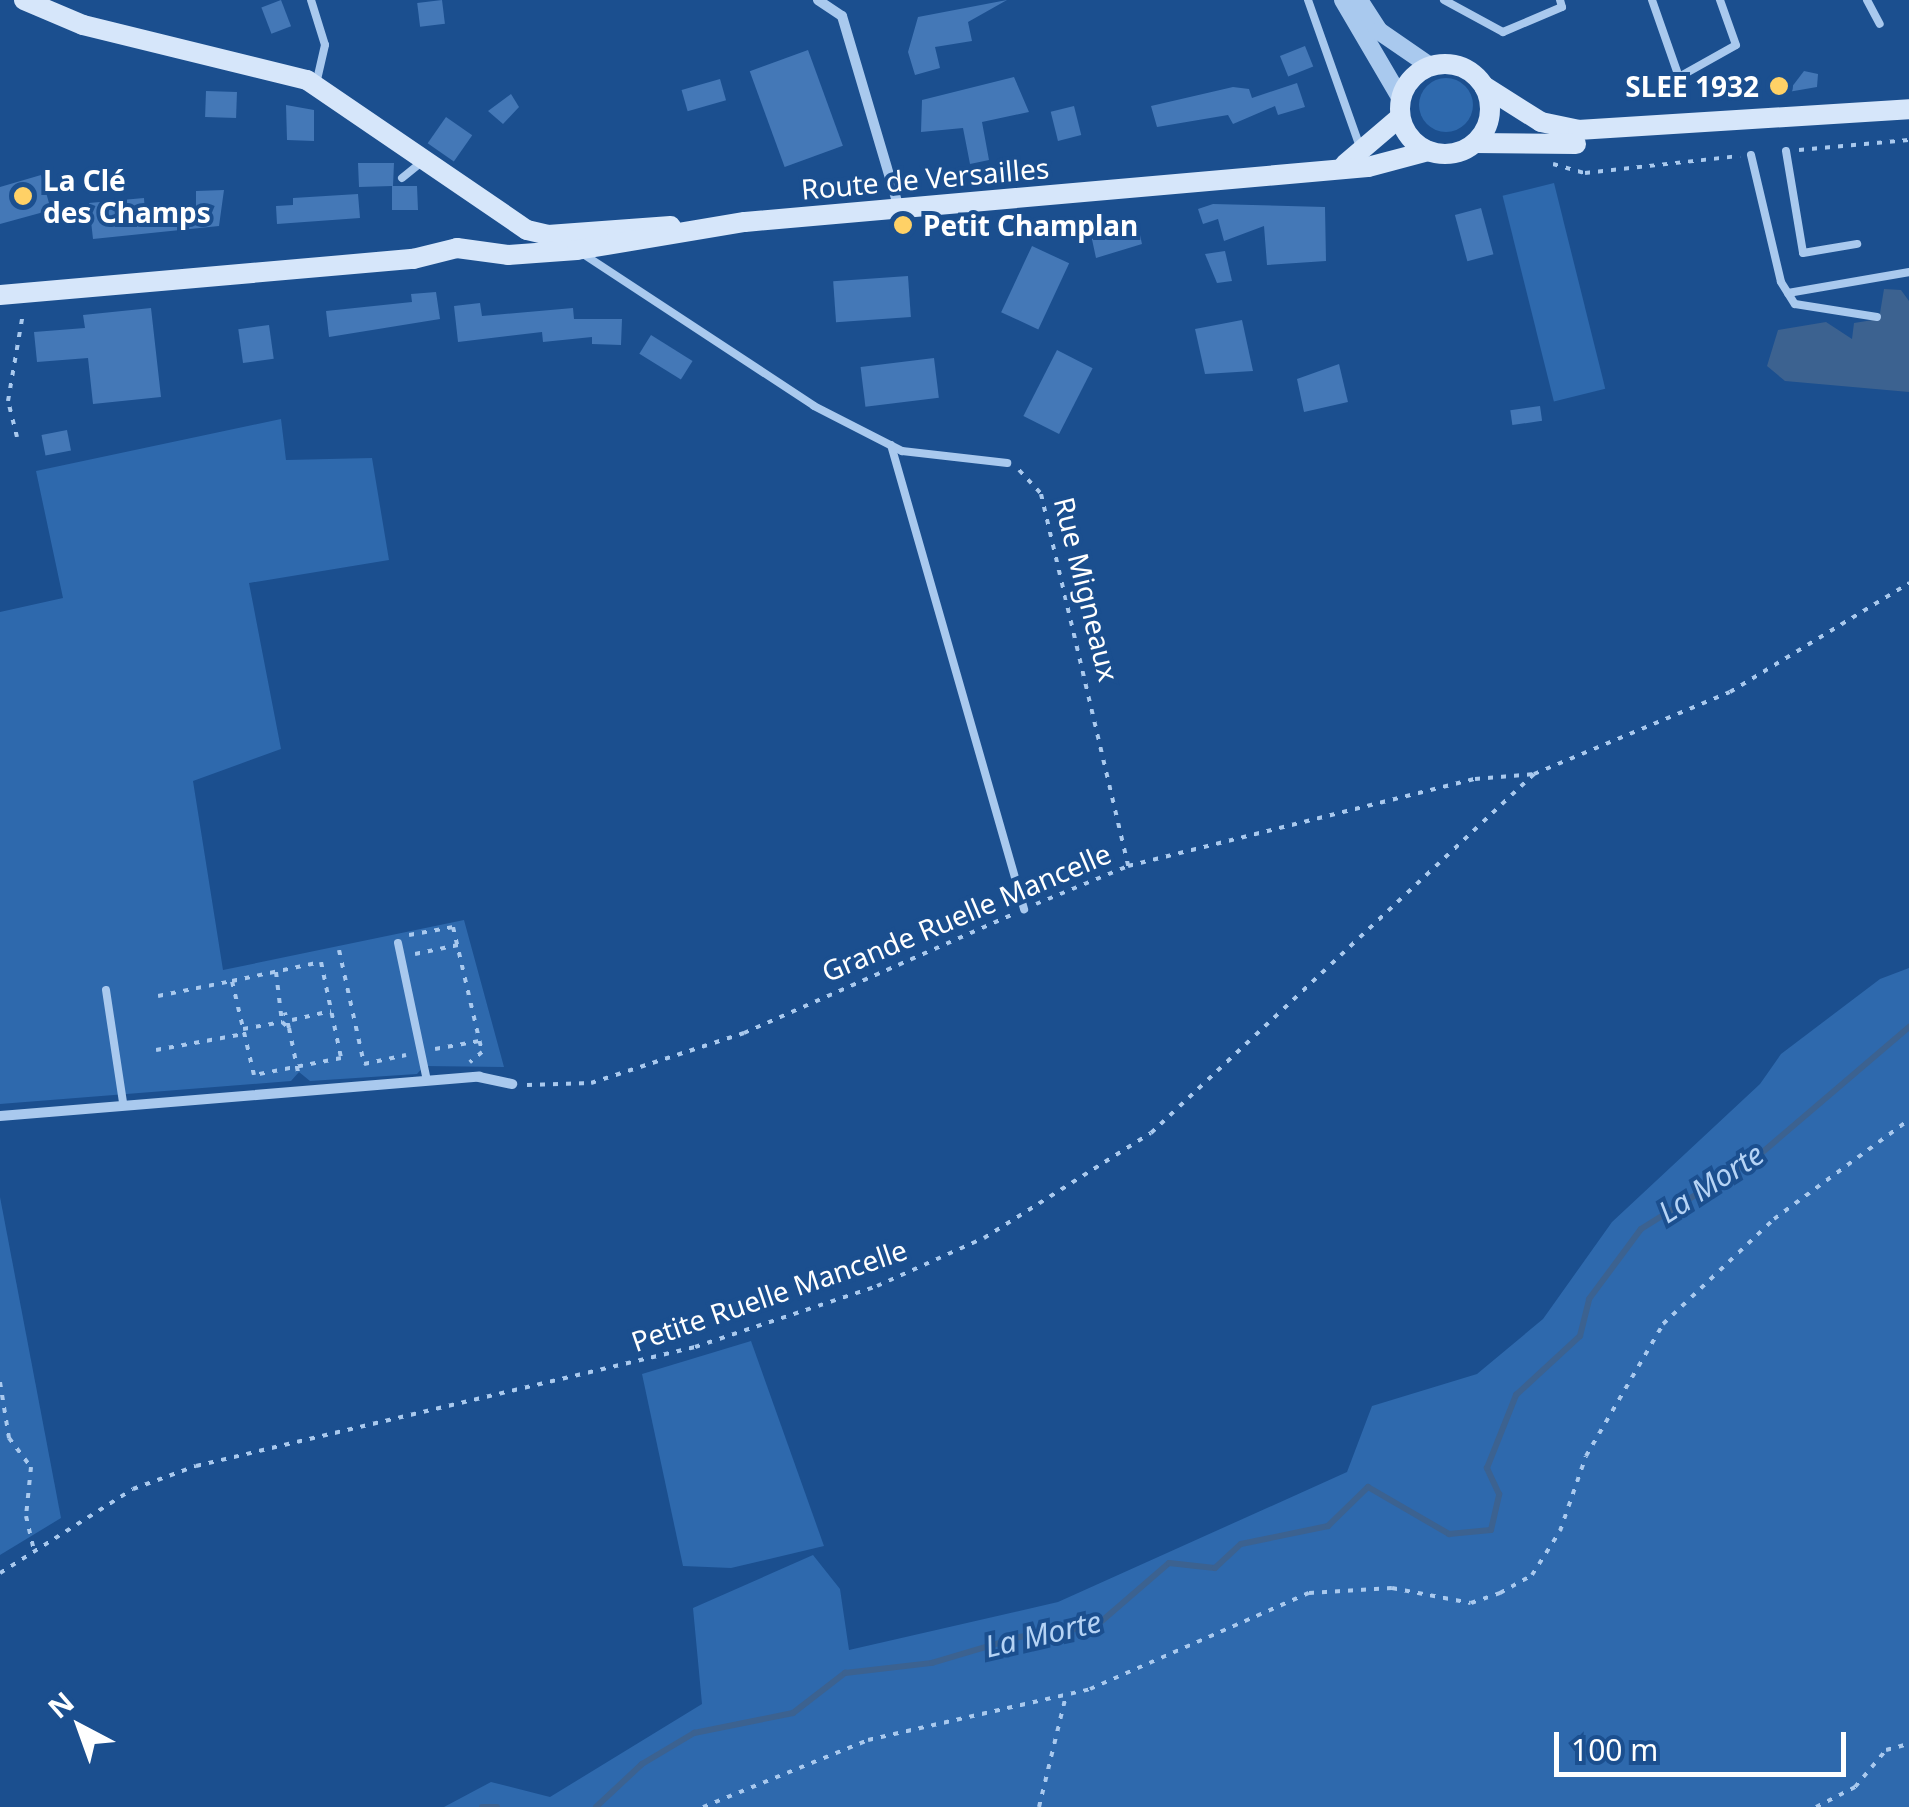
<!DOCTYPE html>
<meta charset="utf-8">
<style>
body{margin:0}
#map{position:relative;width:1909px;height:1807px;overflow:hidden;background:#1b4f8f;font-family:"Noto Sans",sans-serif}
div>[style]{position:absolute}
[style*='--x']{left:calc(var(--x)*1px);top:calc(var(--y)*1px);width:calc(var(--w)*1px);rotate:calc(var(--a)*1deg)}
.green>*{inset:0;background:#2e69ad;transform-origin:0 0}
.round{border-radius:50%}
.water>*{inset:0;background:#3c6290}
.stream>*{height:6px;margin:-3px;padding:0 3px;transform-origin:3px;border-radius:3px;background:#3c6290}
.building>*{inset:0;background:#4478b7;transform-origin:0 0}
.path>*{height:4px;margin-top:-2px;transform-origin:0;background:repeating-linear-gradient(90deg,#a9c9ee 0 5px,transparent 0 13px)}
.service>*{height:8px;margin:-4px;padding:0 4px;transform-origin:4px;border-radius:4px;background:#a9c9ee}
.minor>*{height:10px;margin:-5px;padding:0 5px;transform-origin:5px;border-radius:5px;background:#a9c9ee}
.tertiary>*{height:18px;margin:-9px;padding:0 9px;transform-origin:9px;border-radius:9px;background:#a9c9ee}
.secondary>*{height:20px;margin:-10px;padding:0 10px;transform-origin:10px;border-radius:10px;background:#d6e6fa}
.secondary>.ring{margin:-10px;padding:0;box-sizing:content-box;background:none;border:20px solid #d6e6fa;border-radius:50%}
.dots>*{width:28px;height:28px;translate:-50% -50%;box-sizing:border-box;border:5px solid #1b4f8f;border-radius:50%}
span{translate:-50% -50%;white-space:nowrap;text-align:center;line-height:1.15;-webkit-text-stroke:8px #1b4f8f;paint-order:stroke}
.poi-label{font-size:28px;color:#fff;font-weight:700}
.right{translate:-100% -50%;text-align:right}
.left{translate:0 -50%;text-align:left}
.street-label{font-size:28px;color:#fff}
.water-label{font-size:30px;color:#b5d3f5;font-style:italic}
.north{position:absolute;left:30px;top:1677px;width:100px;height:100px;-webkit-text-stroke:8px #1b4f8f;paint-order:stroke;rotate:319deg;font-size:28px;font-weight:700;line-height:40px;text-align:center;color:#fff}
.north::after{content:'';display:block;margin:auto;width:35px;height:45px;background:#fff;clip-path:polygon(50% 0,100% 100%,50% 72%,0 100%)}
.scale{position:absolute;left:1554px;top:1732px;width:292px;height:45px;box-sizing:border-box;border:5px solid #fff;border-top:0;padding-left:12px;font-size:30px;line-height:35px;white-space:nowrap;color:#fff;-webkit-text-stroke:8px #1b4f8f;paint-order:stroke}
</style>
<div id="map">
<div class="green">
<i class="round" style="left:1419px;top:78px;width:54px;height:54px"></i>
<i style="left:1554px;top:183px;width:212px;height:53px;rotate:76deg"></i>
<i style="clip-path:polygon(281px 419px,286px 460px,372px 458px,389px 560px,249px 583px,281px 749px,193px 781px,223px 970px,464px 920px,504px 1067px,424px 1066px,417px 1074px,310px 1081px,299px 1072px,291px 1081px,0 1104px,0 612px,63px 598px,36px 471px)"></i>
<i style="clip-path:polygon(1909px 968px,1909px 1807px,444px 1807px,491px 1782px,550px 1797px,702px 1704px,693px 1608px,813px 1555px,840px 1589px,849px 1650px,1058px 1602px,1347px 1472px,1372px 1406px,1477px 1374px,1543px 1319px,1612px 1222px,1760px 1084px,1781px 1054px,1880px 979px)"></i>
<i style="clip-path:polygon(0 1197px,61px 1518px,0 1555px)"></i>
<i style="clip-path:polygon(751px 1341px,824px 1546px,731px 1568px,683px 1566px,642px 1374px)"></i>
</div>
<div class="water">
<i style="clip-path:polygon(1884px 289px,1901px 290px,1909px 301px,1909px 392px,1785px 381px,1767px 366px,1778px 330px,1826px 322px,1852px 339px,1854px 323px,1879px 319px)"></i>
</div>
<div class="stream">
<i style="--x:482;--y:1807;--w:15;--a:0"></i>
<i style="--x:596;--y:1807;--w:63;--a:-43.1"></i>
<i style="--x:642;--y:1764;--w:61;--a:-30.8"></i>
<i style="--x:694;--y:1733;--w:101;--a:-11.4"></i>
<i style="--x:793;--y:1713;--w:66;--a:-37.6"></i>
<i style="--x:845;--y:1673;--w:88;--a:-6.6"></i>
<i style="--x:932;--y:1663;--w:91;--a:-16.6"></i>
<i style="--x:1019;--y:1637;--w:78;--a:-8.1"></i>
<i style="--x:1096;--y:1626;--w:96;--a:-40.8"></i>
<i style="--x:1169;--y:1563;--w:46;--a:6.2"></i>
<i style="--x:1215;--y:1568;--w:35;--a:-43"></i>
<i style="--x:1241;--y:1544;--w:89;--a:-11.7"></i>
<i style="--x:1328;--y:1526;--w:56;--a:-44.3"></i>
<i style="--x:1368;--y:1487;--w:94;--a:30.1"></i>
<i style="--x:1449;--y:1534;--w:42;--a:-5.4"></i>
<i style="--x:1491;--y:1530;--w:37;--a:-77"></i>
<i style="--x:1499;--y:1494;--w:29;--a:-115"></i>
<i style="--x:1487;--y:1468;--w:79;--a:-68.3"></i>
<i style="--x:1516;--y:1395;--w:87;--a:-42.7"></i>
<i style="--x:1580;--y:1336;--w:38;--a:-76"></i>
<i style="--x:1589;--y:1299;--w:87;--a:-53.4"></i>
<i style="--x:1641;--y:1229;--w:138;--a:-32"></i>
<i style="--x:1758;--y:1156;--w:199;--a:-40.5"></i>
</div>
<div class="building">
<i style="left:281px;top:0;width:28px;height:21px;rotate:69deg"></i>
<i style="left:442px;top:0;width:24px;height:25px;rotate:83deg"></i>
<i style="clip-path:polygon(1007px 0,968px 22px,972px 41px,935px 47px,940px 68px,915px 75px,908px 52px,918px 17px)"></i>
<i style="left:1305px;top:46px;width:22px;height:27px;rotate:68deg"></i>
<i style="left:808px;top:50px;width:102px;height:62px;rotate:70deg"></i>
<i style="clip-path:polygon(1804px 71px,1818px 74px,1817px 87px,1788px 92px)"></i>
<i style="clip-path:polygon(1014px 77px,1029px 112px,982px 122px,989px 160px,970px 164px,963px 128px,921px 132px,922px 100px)"></i>
<i style="left:720px;top:79px;width:22px;height:40px;rotate:74deg"></i>
<i style="clip-path:polygon(1297px 83px,1305px 107px,1278px 115px,1275px 106px,1233px 124px,1228px 115px,1157px 127px,1151px 106px,1233px 87px,1249px 89px,1252px 98px)"></i>
<i style="left:206px;top:91px;width:31px;height:26px;rotate:2deg"></i>
<i style="clip-path:polygon(511px 94px,519px 107px,503px 124px,488px 111px)"></i>
<i style="clip-path:polygon(286px 105px,314px 110px,314px 141px,287px 140px)"></i>
<i style="left:1074px;top:106px;width:30px;height:24px;rotate:76deg"></i>
<i style="left:446px;top:117px;width:32px;height:32px;rotate:35deg"></i>
<i style="clip-path:polygon(358px 163px,394px 163px,393px 186px,417px 186px,418px 210px,392px 210px,392px 186px,359px 187px)"></i>
<i style="clip-path:polygon(41px 175px,51px 210px,0 224px,0 187px)"></i>
<i style="clip-path:polygon(224px 190px,219px 226px,93px 239px,89px 203px,144px 198px,145px 213px,196px 207px,196px 191px)"></i>
<i style="clip-path:polygon(358px 194px,360px 218px,277px 224px,276px 206px,293px 205px,293px 198px)"></i>
<i style="clip-path:polygon(1213px 204px,1325px 207px,1326px 261px,1267px 265px,1264px 226px,1224px 241px,1218px 219px,1203px 224px,1198px 209px)"></i>
<i style="left:1481px;top:208px;width:48px;height:27px;rotate:75deg"></i>
<i style="clip-path:polygon(1115px 225px,1116px 231px,1138px 226px,1142px 244px,1096px 258px,1090px 230px)"></i>
<i style="left:1032px;top:246px;width:41px;height:73px;rotate:25deg"></i>
<i style="clip-path:polygon(1225px 251px,1232px 281px,1217px 283px,1205px 254px)"></i>
<i style="left:908px;top:276px;width:41px;height:75px;rotate:86deg"></i>
<i style="clip-path:polygon(436px 292px,440px 319px,329px 337px,326px 311px,412px 302px,411px 294px)"></i>
<i style="clip-path:polygon(480px 303px,482px 316px,573px 308px,574px 319px,622px 319px,621px 345px,592px 344px,592px 337px,543px 342px,542px 332px,458px 342px,454px 306px)"></i>
<i style="clip-path:polygon(151px 308px,161px 397px,93px 404px,88px 358px,37px 362px,34px 332px,85px 328px,83px 315px)"></i>
<i style="clip-path:polygon(1242px 320px,1253px 371px,1205px 374px,1195px 329px)"></i>
<i style="left:269px;top:325px;width:34px;height:31px;rotate:82deg"></i>
<i style="left:651px;top:335px;width:49px;height:22px;rotate:32deg"></i>
<i style="left:1057px;top:350px;width:40px;height:74px;rotate:27deg"></i>
<i style="left:934px;top:358px;width:40px;height:74px;rotate:83deg"></i>
<i style="clip-path:polygon(1339px 364px,1348px 402px,1304px 412px,1297px 379px)"></i>
<i style="left:1540px;top:406px;width:15px;height:30px;rotate:82deg"></i>
<i style="left:67px;top:430px;width:21px;height:26px;rotate:79deg"></i>
</div>
<div class="path">
<i style="--x:1799;--y:150;--w:110;--a:-5.2"></i>
<i style="--x:1553;--y:164;--w:33;--a:16"></i>
<i style="--x:1585;--y:173;--w:156;--a:-6.3"></i>
<i style="--x:17;--y:437;--w:37;--a:-104"></i>
<i style="--x:8;--y:401;--w:89;--a:-80.3"></i>
<i style="--x:1019;--y:470;--w:33;--a:47"></i>
<i style="--x:1041;--y:494;--w:382;--a:76.8"></i>
<i style="--x:1036;--y:904;--w:100;--a:-22.4"></i>
<i style="--x:1128;--y:866;--w:358;--a:-14.1"></i>
<i style="--x:1475;--y:779;--w:59;--a:-4.8"></i>
<i style="--x:1534;--y:774;--w:212;--a:-22.7"></i>
<i style="--x:1730;--y:692;--w:210;--a:-31.3"></i>
<i style="--x:409;--y:935;--w:45;--a:-10.3"></i>
<i style="--x:453;--y:927;--w:128;--a:76.9"></i>
<i style="--x:482;--y:1052;--w:16;--a:140"></i>
<i style="--x:339;--y:950;--w:117;--a:77.6"></i>
<i style="--x:364;--y:1064;--w:43;--a:-12.1"></i>
<i style="--x:415;--y:954;--w:44;--a:-11.8"></i>
<i style="--x:276;--y:972;--w:50;--a:83.2"></i>
<i style="--x:282;--y:1022;--w:9;--a:41"></i>
<i style="--x:289;--y:1028;--w:16;--a:-105"></i>
<i style="--x:158;--y:996;--w:76;--a:-11.5"></i>
<i style="--x:232;--y:981;--w:91;--a:-12.1"></i>
<i style="--x:321;--y:962;--w:98;--a:78.2"></i>
<i style="--x:341;--y:1058;--w:89;--a:168.9"></i>
<i style="--x:254;--y:1075;--w:97;--a:-103.2"></i>
<i style="--x:292;--y:1020;--w:40;--a:-13"></i>
<i style="--x:289;--y:1028;--w:50;--a:78.5"></i>
<i style="--x:243;--y:1029;--w:40;--a:-10"></i>
<i style="--x:435;--y:1049;--w:45;--a:-10.3"></i>
<i style="--x:156;--y:1050;--w:89;--a:-10.3"></i>
<i style="--x:527;--y:1085;--w:64;--a:-1.8"></i>
<i style="--x:591;--y:1083;--w:161;--a:-18.1"></i>
<i style="--x:744;--y:1033;--w:295;--a:-23.8"></i>
<i style="--x:0;--y:1382;--w:57;--a:80.9"></i>
<i style="--x:9;--y:1438;--w:36;--a:53"></i>
<i style="--x:31;--y:1467;--w:49;--a:95.8"></i>
<i style="--x:26;--y:1516;--w:35;--a:77"></i>
<i style="--x:0;--y:1573;--w:157;--a:-32.3"></i>
<i style="--x:133;--y:1489;--w:67;--a:-20.1"></i>
<i style="--x:196;--y:1466;--w:513;--a:-13.41"></i>
<i style="--x:695;--y:1347;--w:192;--a:-18.5"></i>
<i style="--x:877;--y:1286;--w:117;--a:-24.2"></i>
<i style="--x:984;--y:1238;--w:197;--a:-32.2"></i>
<i style="--x:1151;--y:1133;--w:525;--a:-43.15"></i>
<i style="--x:703;--y:1807;--w:178;--a:-22.1"></i>
<i style="--x:868;--y:1740;--w:228;--a:-12.9"></i>
<i style="--x:1090;--y:1689;--w:239;--a:-23.7"></i>
<i style="--x:1309;--y:1593;--w:83;--a:-3.4"></i>
<i style="--x:1392;--y:1588;--w:80;--a:10.8"></i>
<i style="--x:1471;--y:1603;--w:31;--a:-19"></i>
<i style="--x:1500;--y:1593;--w:37;--a:-29"></i>
<i style="--x:1532;--y:1575;--w:52;--a:-57.5"></i>
<i style="--x:1560;--y:1531;--w:79;--a:-70.9"></i>
<i style="--x:1586;--y:1456;--w:153;--a:-59.7"></i>
<i style="--x:1663;--y:1324;--w:153;--a:-43.4"></i>
<i style="--x:1774;--y:1219;--w:167;--a:-36.3"></i>
<i style="--x:1039;--y:1807;--w:115;--a:-76.4"></i>
<i style="--x:1816;--y:1807;--w:44;--a:-27.1"></i>
<i style="--x:1855;--y:1787;--w:48;--a:-50"></i>
<i style="--x:1886;--y:1750;--w:24;--a:-15"></i>
</div>
<div class="service">
<i style="--x:311;--y:0;--w:47;--a:72.7"></i>
<i style="--x:325;--y:45;--w:37;--a:103"></i>
<i style="--x:1308;--y:0;--w:156;--a:70.5"></i>
<i style="--x:1444;--y:0;--w:67;--a:28.5"></i>
<i style="--x:1503;--y:32;--w:64;--a:-23"></i>
<i style="--x:1562;--y:7;--w:7;--a:-106"></i>
<i style="--x:1652;--y:0;--w:82;--a:70.7"></i>
<i style="--x:1679;--y:77;--w:65;--a:-29.3"></i>
<i style="--x:1736;--y:45;--w:48;--a:-109.6"></i>
<i style="--x:1867;--y:0;--w:27;--a:62"></i>
<i style="--x:1786;--y:151;--w:103;--a:80.5"></i>
<i style="--x:1803;--y:253;--w:55;--a:-9.5"></i>
<i style="--x:1751;--y:155;--w:130;--a:76.7"></i>
<i style="--x:1781;--y:282;--w:26;--a:58"></i>
<i style="--x:1795;--y:304;--w:83;--a:9"></i>
<i style="--x:402;--y:178;--w:27;--a:-39"></i>
<i style="--x:580;--y:252;--w:280;--a:33.3"></i>
<i style="--x:814;--y:406;--w:99;--a:27.1"></i>
<i style="--x:902;--y:451;--w:106;--a:6.5"></i>
<i style="--x:1788;--y:293;--w:123;--a:-9.8"></i>
<i style="--x:891;--y:445;--w:483;--a:74"></i>
<i style="--x:398;--y:943;--w:141;--a:78.1"></i>
<i style="--x:106;--y:990;--w:114;--a:81.4"></i>
</div>
<div class="minor">
<i style="--x:818;--y:0;--w:29;--a:34"></i>
<i style="--x:842;--y:16;--w:200;--a:73.5"></i>
<i style="--x:0;--y:1116;--w:481;--a:-4.7"></i>
<i style="--x:479;--y:1077;--w:34;--a:12"></i>
</div>
<div class="tertiary">
<i style="--x:1343;--y:0;--w:115;--a:59.6"></i>
<i style="--x:1359;--y:0;--w:37;--a:57"></i>
<i style="--x:1379;--y:31;--w:62;--a:34.5"></i>
</div>
<div class="secondary">
<i style="--x:24;--y:0;--w:64;--a:23"></i>
<i style="--x:83;--y:25;--w:231;--a:13.8"></i>
<i style="--x:307;--y:80;--w:266;--a:34.3"></i>
<i style="--x:527;--y:230;--w:22;--a:13"></i>
<i style="--x:548;--y:235;--w:123;--a:-4.2"></i>
<i class="ring" style="left:1400px;top:64px;width:70px;height:70px"></i>
<i style="--x:1484;--y:86;--w:67;--a:32.3"></i>
<i style="--x:1541;--y:122;--w:38;--a:12"></i>
<i style="--x:1578;--y:130;--w:332;--a:-3.6"></i>
<i style="--x:1475;--y:143;--w:101;--a:0.6"></i>
<i style="--x:1345;--y:164;--w:72;--a:-40.5"></i>
<i style="--x:0;--y:295;--w:415;--a:-5"></i>
<i style="--x:413;--y:259;--w:45;--a:-14"></i>
<i style="--x:457;--y:248;--w:51;--a:7.8"></i>
<i style="--x:508;--y:255;--w:69;--a:-4.1"></i>
<i style="--x:577;--y:250;--w:170;--a:-9.5"></i>
<i style="--x:745;--y:222;--w:625;--a:-5.05"></i>
<i style="--x:1368;--y:167;--w:62;--a:-14.9"></i>
</div>
<div class="dots">
<i style="left:1779px;top:86px;background:#ffd166"></i>
<i style="left:23px;top:196px;background:#ffd166"></i>
<i style="left:903px;top:225px;background:#ffd166"></i>
</div>
<div class="poi-label">
<span class="right" style="left:1759px;top:86px">SLEE 1932</span>
<span class="left" style="left:43px;top:196px">La Clé<br>des Champs</span>
<span class="left" style="left:923px;top:225px">Petit Champlan</span>
</div>
<div class="street-label">
<span style="left:925px;top:178px;rotate:-5deg">Route de Versailles</span>
<span style="left:1087px;top:589px;rotate:76deg">Rue Migneaux</span>
<span style="left:966px;top:912px;rotate:-23deg">Grande Ruelle Mancelle</span>
<span style="left:769px;top:1295px;rotate:-19deg">Petite Ruelle Mancelle</span>
</div>
<div class="water-label">
<span style="left:1711px;top:1183px;rotate:-33deg">La Morte</span>
<span style="left:1043px;top:1634px;rotate:-13deg">La Morte</span>
</div>
<div class="north">N</div>
<div class="scale">100 m</div>
</div>
